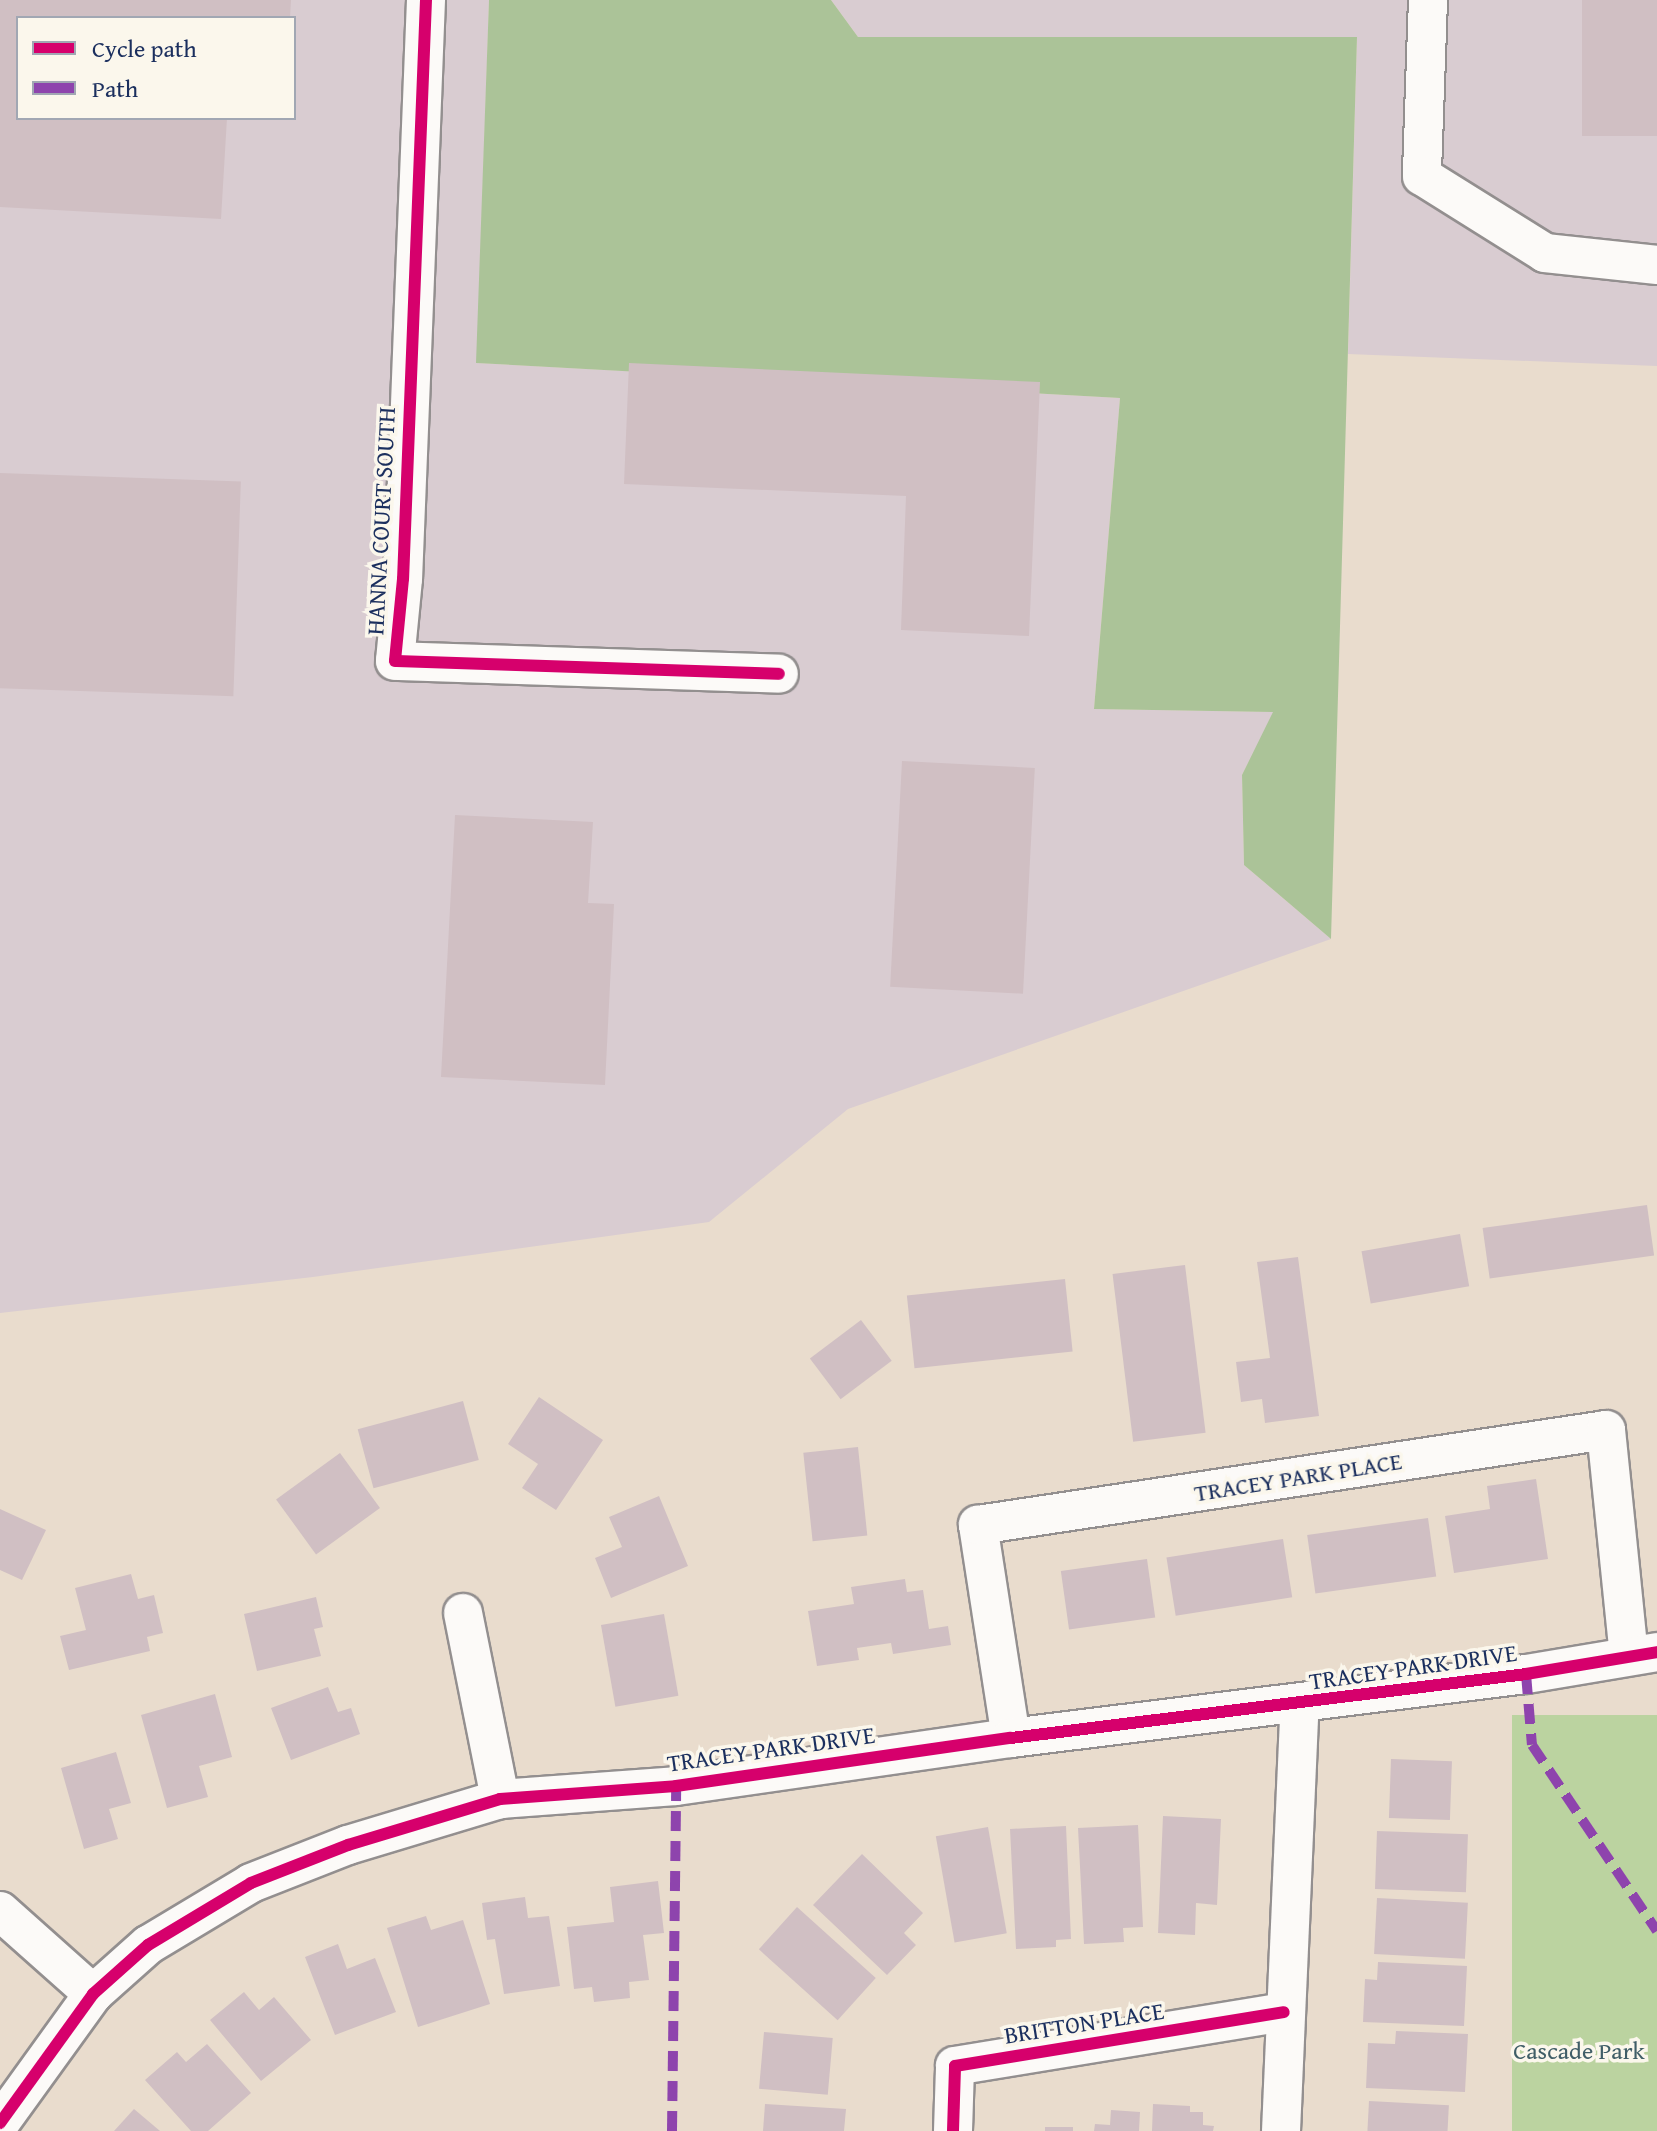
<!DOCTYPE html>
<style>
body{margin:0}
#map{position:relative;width:1657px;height:2131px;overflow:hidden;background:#e9dccd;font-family:"Gentium Book Plus",serif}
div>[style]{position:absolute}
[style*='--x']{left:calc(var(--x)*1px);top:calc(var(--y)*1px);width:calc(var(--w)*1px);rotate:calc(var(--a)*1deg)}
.industrial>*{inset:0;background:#d9ccd1}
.green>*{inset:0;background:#bbd3a0;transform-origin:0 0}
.forest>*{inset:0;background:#abc398}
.building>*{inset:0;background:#d0bfc3;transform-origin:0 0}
.roads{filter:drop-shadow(2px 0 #938f8f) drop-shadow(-2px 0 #938f8f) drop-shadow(0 2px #938f8f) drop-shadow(0 -2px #938f8f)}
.minor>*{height:38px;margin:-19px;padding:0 19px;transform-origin:19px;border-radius:19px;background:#fcfaf8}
.quiet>*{height:10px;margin-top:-5px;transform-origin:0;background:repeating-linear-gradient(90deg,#8e44ad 0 20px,transparent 0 30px)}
.cycleway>*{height:12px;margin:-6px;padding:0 6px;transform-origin:6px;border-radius:6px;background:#d6006c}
span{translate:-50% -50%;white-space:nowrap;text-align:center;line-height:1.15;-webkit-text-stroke:7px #fbf7ec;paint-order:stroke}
.street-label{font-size:24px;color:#1b2f5e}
.park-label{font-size:24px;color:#405e67}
.legend{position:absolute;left:16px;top:16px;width:280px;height:104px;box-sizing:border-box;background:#fbf7ec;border:2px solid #a1a7b3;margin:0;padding:10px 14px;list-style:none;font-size:24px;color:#1b2f5e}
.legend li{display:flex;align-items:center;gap:16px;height:40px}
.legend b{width:40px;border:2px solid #a1a7b3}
</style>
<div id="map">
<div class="industrial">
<i style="clip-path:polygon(evenodd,0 0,489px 0,477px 363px,1120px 398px,1094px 709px,1274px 712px,1242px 775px,1244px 865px,1331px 939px,848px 1109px,709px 1222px,313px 1277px,0 1313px,0 0,18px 18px,294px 18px,294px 118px,18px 118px,18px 18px)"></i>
<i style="clip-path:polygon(831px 0,1657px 0,1657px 366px,1348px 354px,1357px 37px,858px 37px)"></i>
</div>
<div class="green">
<i style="left:1657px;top:1715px;width:416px;height:145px;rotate:90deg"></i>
</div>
<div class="forest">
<i style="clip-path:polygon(489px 0,831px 0,858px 37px,1357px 37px,1331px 939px,1244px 865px,1242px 775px,1273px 712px,1094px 709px,1120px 398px,476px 363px)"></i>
</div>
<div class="building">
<i style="clip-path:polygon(0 0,291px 0,290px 18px,18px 18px,18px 118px,227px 118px,221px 219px,0 207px)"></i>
<i style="left:1582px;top:0;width:75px;height:136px"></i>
<i style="clip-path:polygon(629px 363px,1040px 382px,1029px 636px,901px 630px,906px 496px,624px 484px)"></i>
<i style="left:0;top:473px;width:241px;height:215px;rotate:2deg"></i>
<i style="left:902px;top:761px;width:133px;height:226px;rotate:3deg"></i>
<i style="clip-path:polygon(455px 815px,593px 822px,588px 903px,614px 904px,605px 1085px,441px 1077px)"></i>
<i style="left:1647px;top:1205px;width:51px;height:166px;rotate:82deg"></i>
<i style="left:1460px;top:1234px;width:53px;height:100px;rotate:80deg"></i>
<i style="clip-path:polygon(1298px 1257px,1319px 1416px,1265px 1423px,1262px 1399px,1241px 1402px,1236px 1362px,1270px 1358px,1257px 1262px)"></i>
<i style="left:1185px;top:1265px;width:169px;height:73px;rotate:83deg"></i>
<i style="left:1065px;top:1279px;width:73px;height:159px;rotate:84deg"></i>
<i style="left:861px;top:1320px;width:51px;height:64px;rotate:53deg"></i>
<i style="clip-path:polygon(539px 1397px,603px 1440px,556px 1510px,522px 1488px,538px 1464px,508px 1444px)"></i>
<i style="left:463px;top:1401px;width:61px;height:109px;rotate:75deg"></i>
<i style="left:858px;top:1447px;width:89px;height:55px;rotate:84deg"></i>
<i style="left:340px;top:1453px;width:68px;height:79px;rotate:54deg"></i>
<i style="clip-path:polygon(1536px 1479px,1548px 1559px,1454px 1573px,1445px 1516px,1490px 1509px,1487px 1486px)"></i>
<i style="clip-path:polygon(659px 1496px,688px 1566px,611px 1598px,595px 1558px,622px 1547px,609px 1517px)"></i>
<i style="clip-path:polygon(0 1509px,46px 1530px,22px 1580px,0 1570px)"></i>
<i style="left:1428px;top:1518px;width:59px;height:122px;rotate:82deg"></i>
<i style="left:1283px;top:1539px;width:59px;height:118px;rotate:81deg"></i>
<i style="left:1147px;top:1559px;width:59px;height:87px;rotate:82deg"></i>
<i style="clip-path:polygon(131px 1574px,138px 1599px,154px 1595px,163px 1633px,147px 1637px,150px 1651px,69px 1670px,60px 1636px,86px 1630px,75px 1588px)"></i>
<i style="clip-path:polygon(905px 1579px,907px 1592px,923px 1590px,929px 1629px,948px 1626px,951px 1645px,893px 1654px,891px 1643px,857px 1648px,859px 1660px,817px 1666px,808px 1611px,854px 1604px,851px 1587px)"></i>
<i style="clip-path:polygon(316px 1597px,323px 1627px,314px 1629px,321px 1656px,257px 1671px,244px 1614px)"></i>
<i style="left:664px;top:1614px;width:83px;height:64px;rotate:80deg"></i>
<i style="clip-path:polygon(328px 1687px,338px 1712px,351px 1708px,360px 1734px,291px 1760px,271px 1708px)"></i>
<i style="clip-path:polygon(215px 1694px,232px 1757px,199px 1766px,208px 1797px,167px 1808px,141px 1715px)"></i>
<i style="clip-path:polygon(116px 1752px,131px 1803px,109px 1809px,118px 1839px,84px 1849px,61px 1768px)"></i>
<i style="left:1391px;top:1759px;width:61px;height:59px;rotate:2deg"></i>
<i style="clip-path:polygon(1163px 1816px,1221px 1819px,1217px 1905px,1196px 1903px,1195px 1935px,1158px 1933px)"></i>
<i style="clip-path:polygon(1138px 1825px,1143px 1927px,1123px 1928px,1124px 1942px,1084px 1944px,1078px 1828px)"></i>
<i style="clip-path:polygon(1066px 1826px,1071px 1939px,1056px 1940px,1056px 1947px,1016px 1949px,1010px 1829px)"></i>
<i style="left:988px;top:1827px;width:108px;height:53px;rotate:80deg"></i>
<i style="left:1377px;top:1831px;width:91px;height:58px;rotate:2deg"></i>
<i style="clip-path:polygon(862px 1854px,923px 1913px,904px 1933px,916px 1945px,887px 1975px,813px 1905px)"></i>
<i style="clip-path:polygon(658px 1881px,664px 1933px,643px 1935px,649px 1980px,629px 1982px,630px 1998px,594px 2002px,592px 1987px,574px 1989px,567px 1927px,614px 1922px,610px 1887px)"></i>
<i style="clip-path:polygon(525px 1897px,528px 1918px,549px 1916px,560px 1986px,504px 1994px,495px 1939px,487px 1940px,482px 1903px)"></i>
<i style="left:1377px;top:1898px;width:91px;height:56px;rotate:3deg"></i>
<i style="left:797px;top:1907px;width:106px;height:57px;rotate:42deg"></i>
<i style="clip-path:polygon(426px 1916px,431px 1930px,463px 1920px,490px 2004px,418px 2027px,387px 1928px)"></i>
<i style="clip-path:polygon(338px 1944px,347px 1969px,375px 1958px,396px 2012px,335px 2035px,305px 1957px)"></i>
<i style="clip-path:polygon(1378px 1962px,1467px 1966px,1464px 2026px,1363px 2022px,1365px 1979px,1377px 1980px)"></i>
<i style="clip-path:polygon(244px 1992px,259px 2010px,274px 1997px,311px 2040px,261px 2081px,210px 2020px)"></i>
<i style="clip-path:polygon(1396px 2031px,1468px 2034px,1465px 2092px,1366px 2088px,1368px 2043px,1395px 2044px)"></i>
<i style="left:764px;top:2032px;width:69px;height:57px;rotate:5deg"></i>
<i style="clip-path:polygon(207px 2044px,251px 2093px,208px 2131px,191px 2131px,145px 2080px,177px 2052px,186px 2062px)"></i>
<i style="left:1369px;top:2101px;width:80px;height:30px;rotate:3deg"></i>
<i style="clip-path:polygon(765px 2104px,846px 2109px,844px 2131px,763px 2131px)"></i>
<i style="clip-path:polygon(1153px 2104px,1190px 2106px,1190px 2112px,1203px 2112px,1203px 2125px,1214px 2126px,1213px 2131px,1152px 2131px)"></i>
<i style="clip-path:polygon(134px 2109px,160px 2131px,114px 2131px)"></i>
<i style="clip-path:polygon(1111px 2110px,1140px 2112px,1139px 2131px,1094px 2131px,1095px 2124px,1110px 2125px)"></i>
<i style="left:1045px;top:2127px;width:28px;height:4px"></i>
</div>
<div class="roads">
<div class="minor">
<i style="--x:426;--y:0;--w:579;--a:92.27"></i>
<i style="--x:403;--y:579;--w:82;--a:95.6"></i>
<i style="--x:395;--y:661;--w:384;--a:1.9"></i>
<i style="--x:1428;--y:0;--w:176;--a:92"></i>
<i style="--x:1422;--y:176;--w:145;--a:32"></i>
<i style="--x:1545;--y:253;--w:113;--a:6.1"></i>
<i style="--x:463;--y:1613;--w:190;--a:78.7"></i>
<i style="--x:1011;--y:1738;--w:216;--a:-98.8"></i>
<i style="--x:978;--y:1525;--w:635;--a:-8.6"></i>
<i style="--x:1606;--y:1430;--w:227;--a:84.2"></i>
<i style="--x:0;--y:1911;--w:125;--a:41.7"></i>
<i style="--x:0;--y:2123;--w:159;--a:-54.2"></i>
<i style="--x:93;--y:1994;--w:74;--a:-41.7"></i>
<i style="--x:148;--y:1945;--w:120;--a:-31"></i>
<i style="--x:251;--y:1883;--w:104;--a:-21.4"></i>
<i style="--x:348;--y:1845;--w:159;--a:-16.8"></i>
<i style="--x:500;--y:1799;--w:176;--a:-4.2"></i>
<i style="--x:676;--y:1786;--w:338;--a:-8.2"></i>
<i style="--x:1011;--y:1738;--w:519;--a:-7.08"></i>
<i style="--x:1526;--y:1674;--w:133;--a:-9.5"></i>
<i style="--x:953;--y:2131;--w:65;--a:-88.2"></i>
<i style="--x:955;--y:2066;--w:333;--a:-9.3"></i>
<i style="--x:1281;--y:2131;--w:427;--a:-87.5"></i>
</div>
</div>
<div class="quiet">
<i style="--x:1526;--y:1674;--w:71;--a:85.2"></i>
<i style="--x:1532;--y:1745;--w:224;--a:56.1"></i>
<i style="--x:672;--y:2131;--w:345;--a:-89.3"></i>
</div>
<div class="cycleway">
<i style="--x:426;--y:0;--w:579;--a:92.27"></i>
<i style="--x:403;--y:579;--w:82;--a:95.6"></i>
<i style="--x:395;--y:661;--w:384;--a:1.9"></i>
<i style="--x:0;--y:2123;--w:159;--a:-54.2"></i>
<i style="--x:93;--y:1994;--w:74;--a:-41.7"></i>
<i style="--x:148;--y:1945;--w:120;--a:-31"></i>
<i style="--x:251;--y:1883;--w:104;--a:-21.4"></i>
<i style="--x:348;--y:1845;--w:159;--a:-16.8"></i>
<i style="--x:500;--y:1799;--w:176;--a:-4.2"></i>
<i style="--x:676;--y:1786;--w:338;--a:-8.2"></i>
<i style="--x:1011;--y:1738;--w:519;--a:-7.08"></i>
<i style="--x:1526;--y:1674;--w:133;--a:-9.5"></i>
<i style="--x:953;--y:2131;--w:65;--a:-88.2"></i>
<i style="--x:955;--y:2066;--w:333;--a:-9.3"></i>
</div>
<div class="street-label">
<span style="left:381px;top:521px;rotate:-87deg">HANNA COURT SOUTH</span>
<span style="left:1298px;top:1477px;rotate:-9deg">TRACEY PARK PLACE</span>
<span style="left:1413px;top:1667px;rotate:-8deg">TRACEY PARK DRIVE</span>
<span style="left:771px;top:1749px;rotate:-8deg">TRACEY PARK DRIVE</span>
<span style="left:1084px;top:2023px;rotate:-9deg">BRITTON PLACE</span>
</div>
<div class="park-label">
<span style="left:1579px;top:2051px">Cascade Park</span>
</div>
<ul class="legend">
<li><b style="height:10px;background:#d6006c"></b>Cycle path</li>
<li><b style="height:10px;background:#8e44ad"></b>Path</li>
</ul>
</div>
